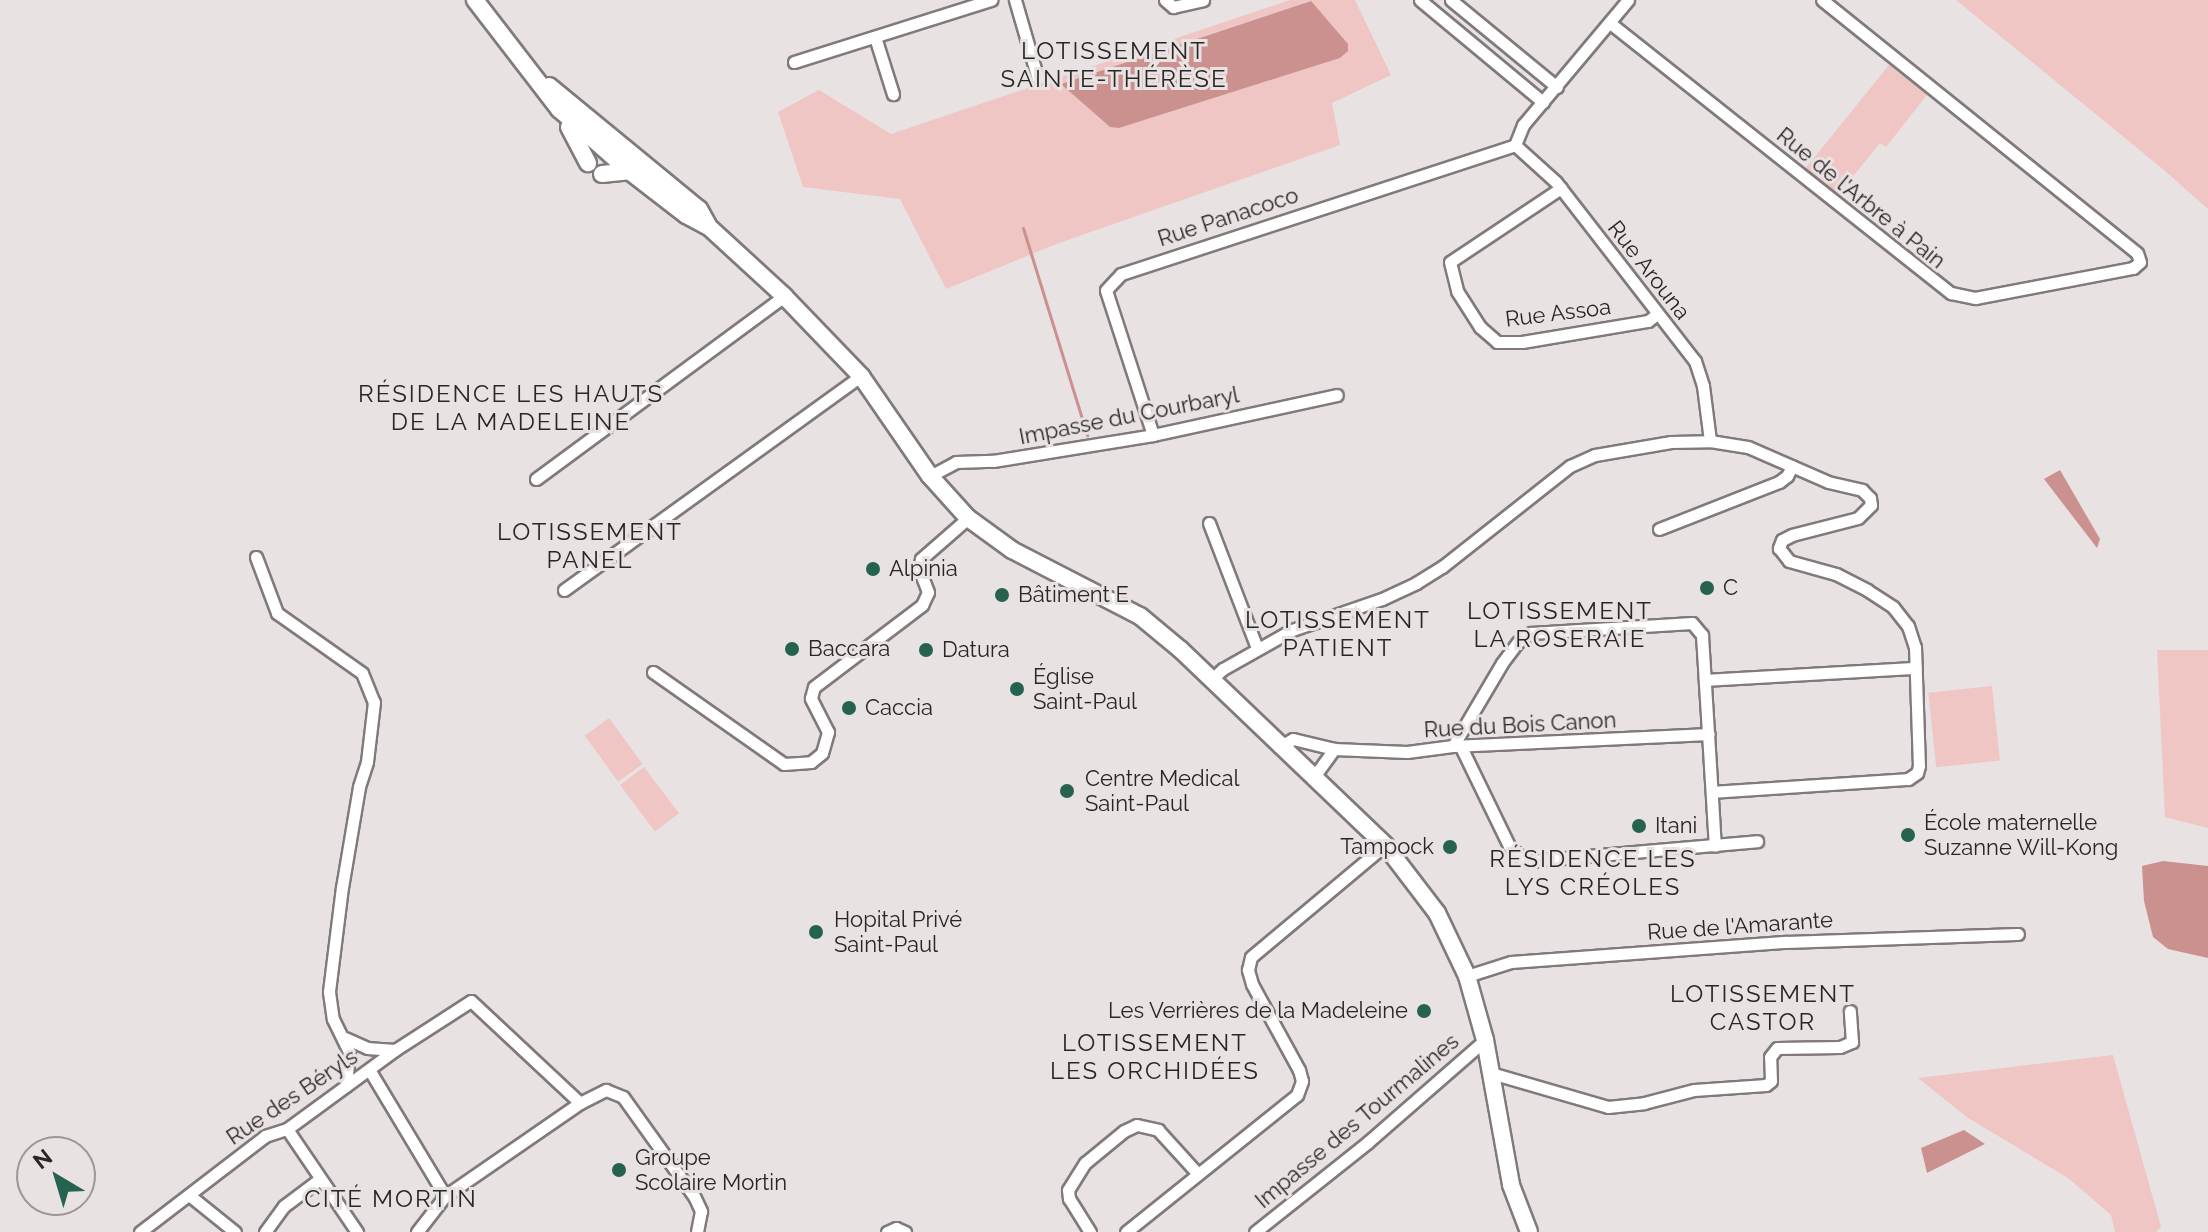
<!DOCTYPE html>
<meta charset="utf-8">
<style>
body{margin:0}
#map{position:relative;width:2208px;height:1232px;overflow:hidden;background:#e9e2e2;font-family:Raleway,sans-serif}
div>[style]{position:absolute}
[style*='--x']{left:calc(var(--x)*1px);top:calc(var(--y)*1px);width:calc(var(--w)*1px);rotate:calc(var(--a)*1deg)}
.green>*{inset:0;background:#efc6c4;transform-origin:0 0}
.water>*{inset:0;background:#ca918e}
.stream>*{height:3px;margin:-1.5px;padding:0 1.5px;transform-origin:1.5px;border-radius:1.5px;background:#ca918e}
.roads{filter:drop-shadow(2px 0 #807a7a) drop-shadow(-2px 0 #807a7a) drop-shadow(0 2px #807a7a) drop-shadow(0 -2px #807a7a)}
.minor>*{height:11px;margin:-5.5px;padding:0 5.5px;transform-origin:5.5px;border-radius:5.5px;background:#fff}
.secondary>*{height:16px;margin:-8px;padding:0 8px;transform-origin:8px;border-radius:8px;background:#fff}
.dots>*{width:22px;height:22px;translate:-50% -50%;box-sizing:border-box;border:4px solid #e9e2e2;border-radius:50%}
span{translate:-50% -50%;white-space:nowrap;text-align:center;line-height:1.15;-webkit-text-stroke:6px #e9e2e2;paint-order:stroke}
.street-label{font-size:22px;color:#292626}
.poi-label{font-size:22px;color:#292626}
.left{translate:0 -50%;text-align:left}
.right{translate:-100% -50%;text-align:right}
.neighbourhood-label{font-size:24px;color:#292626;letter-spacing:2px}
.north{position:absolute;left:16px;top:1136px;width:80px;height:80px;box-sizing:border-box;background:#e9e2e2;border:2px solid #9c9797;border-radius:50%;rotate:322deg;font-size:22px;font-weight:700;line-height:32px;text-align:center;color:#292626}
.north::after{content:'';display:block;margin:auto;width:28px;height:36px;background:#256350;clip-path:polygon(50% 0,100% 100%,50% 72%,0 100%)}
</style>
<div id="map">
<div class="green">
<i style="clip-path:polygon(evenodd,1290px 0,1355px 0,1391px 75px,1332px 103px,1340px 145px,1059px 243px,946px 289px,900px 199px,803px 187px,778px 112px,819px 90px,891px 134px,1290px 0,1310px 1px,1348px 50px,1340px 58px,1119px 128px,1061px 84px,1310px 1px)"></i>
<i style="clip-path:polygon(1956px 0,2208px 0,2208px 209px,2164px 170px)"></i>
<i style="clip-path:polygon(1889px 65px,1927px 95px,1886px 147px,1880px 143px,1838px 195px,1805px 169px)"></i>
<i style="clip-path:polygon(2157px 650px,2208px 650px,2208px 828px,2165px 817px)"></i>
<i style="left:1992px;top:686px;width:75px;height:64px;rotate:84deg"></i>
<i style="left:609px;top:718px;width:57px;height:30px;rotate:54deg"></i>
<i style="left:644px;top:767px;width:58px;height:30px;rotate:53deg"></i>
<i style="clip-path:polygon(2113px 1055px,2161px 1227px,2156px 1232px,2115px 1232px,2111px 1215px,2068px 1178px,1968px 1118px,1918px 1078px)"></i>
</div>
<div class="water">
<i style="clip-path:polygon(1311px 1px,1348px 44px,1348px 51px,1340px 58px,1119px 128px,1110px 127px,1061px 84px)"></i>
<i style="clip-path:polygon(2060px 470px,2100px 539px,2097px 548px,2044px 479px)"></i>
<i style="clip-path:polygon(2163px 861px,2208px 866px,2208px 958px,2168px 949px,2153px 937px,2144px 901px,2142px 866px)"></i>
<i style="clip-path:polygon(1964px 1130px,1985px 1144px,1927px 1173px,1921px 1148px)"></i>
</div>
<div class="stream">
<i style="--x:1023;--y:228;--w:217;--a:72.8"></i>
</div>
<div class="roads">
<div class="minor">
<i style="--x:1015;--y:0;--w:82;--a:73.8"></i>
<i style="--x:1165;--y:0;--w:11;--a:41"></i>
<i style="--x:1173;--y:7;--w:31;--a:-13"></i>
<i style="--x:1420;--y:0;--w:160;--a:39.7"></i>
<i style="--x:1451;--y:0;--w:137;--a:39.4"></i>
<i style="--x:1610;--y:23;--w:435;--a:38.4"></i>
<i style="--x:1951;--y:293;--w:25;--a:12"></i>
<i style="--x:1975;--y:298;--w:161;--a:-10.8"></i>
<i style="--x:2133;--y:268;--w:9;--a:-41"></i>
<i style="--x:2140;--y:262;--w:9;--a:-108"></i>
<i style="--x:2137;--y:253;--w:404;--a:-141.2"></i>
<i style="--x:875;--y:37;--w:60;--a:72.5"></i>
<i style="--x:794;--y:62;--w:207;--a:-17.5"></i>
<i style="--x:1515;--y:145;--w:55;--a:42.1"></i>
<i style="--x:1556;--y:182;--w:227;--a:52.2"></i>
<i style="--x:1695;--y:361;--w:26;--a:72"></i>
<i style="--x:1703;--y:386;--w:55;--a:82.7"></i>
<i style="--x:1515;--y:145;--w:22;--a:-68"></i>
<i style="--x:1523;--y:125;--w:163;--a:-50"></i>
<i style="--x:1561;--y:188;--w:133;--a:146.3"></i>
<i style="--x:1450;--y:262;--w:30;--a:76"></i>
<i style="--x:1457;--y:291;--w:43;--a:57.4"></i>
<i style="--x:1480;--y:327;--w:23;--a:41"></i>
<i style="--x:1497;--y:342;--w:25;--a:0"></i>
<i style="--x:1522;--y:342;--w:128;--a:-9.5"></i>
<i style="--x:1648;--y:321;--w:11;--a:-38"></i>
<i style="--x:1153;--y:435;--w:152;--a:-108"></i>
<i style="--x:1106;--y:290;--w:22;--a:-47"></i>
<i style="--x:1121;--y:274;--w:415;--a:-18.1"></i>
<i style="--x:930;--y:476;--w:30;--a:-28"></i>
<i style="--x:956;--y:462;--w:37;--a:-2"></i>
<i style="--x:993;--y:461;--w:162;--a:-9.2"></i>
<i style="--x:1153;--y:435;--w:188;--a:-12.3"></i>
<i style="--x:536;--y:479;--w:308;--a:-36.4"></i>
<i style="--x:1209;--y:523;--w:134;--a:69"></i>
<i style="--x:1659;--y:529;--w:129;--a:-21.4"></i>
<i style="--x:1779;--y:482;--w:10;--a:-37"></i>
<i style="--x:1787;--y:476;--w:11;--a:-63"></i>
<i style="--x:256;--y:557;--w:60;--a:69.4"></i>
<i style="--x:277;--y:613;--w:104;--a:35.2"></i>
<i style="--x:362;--y:673;--w:31;--a:68"></i>
<i style="--x:374;--y:702;--w:60;--a:96.7"></i>
<i style="--x:367;--y:762;--w:26;--a:108"></i>
<i style="--x:359;--y:787;--w:101;--a:99.6"></i>
<i style="--x:342;--y:887;--w:106;--a:97.1"></i>
<i style="--x:329;--y:992;--w:27;--a:82"></i>
<i style="--x:333;--y:1019;--w:37;--a:64"></i>
<i style="--x:349;--y:1052;--w:34;--a:95"></i>
<i style="--x:564;--y:590;--w:366;--a:-35.8"></i>
<i style="--x:653;--y:672;--w:160;--a:35.1"></i>
<i style="--x:784;--y:764;--w:27;--a:-4"></i>
<i style="--x:811;--y:762;--w:14;--a:-39"></i>
<i style="--x:822;--y:753;--w:22;--a:-74"></i>
<i style="--x:828;--y:732;--w:38;--a:-117"></i>
<i style="--x:811;--y:698;--w:11;--a:-75"></i>
<i style="--x:814;--y:687;--w:136;--a:-37.2"></i>
<i style="--x:922;--y:605;--w:14;--a:-65"></i>
<i style="--x:928;--y:592;--w:25;--a:-111"></i>
<i style="--x:919;--y:569;--w:10;--a:-79"></i>
<i style="--x:921;--y:559;--w:62;--a:-41.1"></i>
<i style="--x:1211;--y:680;--w:16;--a:-43"></i>
<i style="--x:1223;--y:669;--w:79;--a:-29.5"></i>
<i style="--x:1292;--y:630;--w:95;--a:-19"></i>
<i style="--x:1382;--y:599;--w:38;--a:-25"></i>
<i style="--x:1416;--y:583;--w:31;--a:-32"></i>
<i style="--x:1442;--y:567;--w:163;--a:-38.3"></i>
<i style="--x:1570;--y:466;--w:27;--a:-24"></i>
<i style="--x:1595;--y:455;--w:77;--a:-9.7"></i>
<i style="--x:1671;--y:442;--w:39;--a:-1"></i>
<i style="--x:1710;--y:441;--w:38;--a:9"></i>
<i style="--x:1748;--y:447;--w:87;--a:23.6"></i>
<i style="--x:1828;--y:482;--w:35;--a:13"></i>
<i style="--x:1862;--y:490;--w:11;--a:45"></i>
<i style="--x:1870;--y:498;--w:7;--a:82"></i>
<i style="--x:1871;--y:505;--w:18;--a:135"></i>
<i style="--x:1858;--y:518;--w:68;--a:165.6"></i>
<i style="--x:1792;--y:535;--w:11;--a:153"></i>
<i style="--x:1782;--y:540;--w:9;--a:111"></i>
<i style="--x:1779;--y:548;--w:16;--a:52"></i>
<i style="--x:1789;--y:561;--w:49;--a:15.5"></i>
<i style="--x:1836;--y:574;--w:35;--a:27"></i>
<i style="--x:1867;--y:590;--w:31;--a:33"></i>
<i style="--x:1893;--y:607;--w:24;--a:52"></i>
<i style="--x:1908;--y:626;--w:22;--a:72"></i>
<i style="--x:1915;--y:647;--w:119;--a:88.1"></i>
<i style="--x:1919;--y:766;--w:7;--a:106"></i>
<i style="--x:1917;--y:773;--w:11;--a:146"></i>
<i style="--x:1908;--y:779;--w:196;--a:176.2"></i>
<i style="--x:1705;--y:680;--w:211;--a:-3.3"></i>
<i style="--x:1453;--y:746;--w:96;--a:-59.4"></i>
<i style="--x:1502;--y:663;--w:26;--a:-53"></i>
<i style="--x:1518;--y:642;--w:16;--a:-35"></i>
<i style="--x:1531;--y:633;--w:161;--a:-3.6"></i>
<i style="--x:1692;--y:623;--w:16;--a:50"></i>
<i style="--x:1702;--y:635;--w:211;--a:86.5"></i>
<i style="--x:1279;--y:747;--w:16;--a:-30"></i>
<i style="--x:1293;--y:739;--w:42;--a:13.7"></i>
<i style="--x:1334;--y:749;--w:73;--a:2.4"></i>
<i style="--x:1407;--y:752;--w:46;--a:-7.4"></i>
<i style="--x:1453;--y:746;--w:256;--a:-2.7"></i>
<i style="--x:1461;--y:747;--w:110;--a:64.1"></i>
<i style="--x:1509;--y:846;--w:18;--a:43"></i>
<i style="--x:1522;--y:858;--w:9;--a:21"></i>
<i style="--x:1530;--y:861;--w:228;--a:-5"></i>
<i style="--x:1313;--y:778;--w:36;--a:-54"></i>
<i style="--x:1467;--y:976;--w:46;--a:-17.7"></i>
<i style="--x:1511;--y:962;--w:276;--a:-4.2"></i>
<i style="--x:1786;--y:942;--w:232;--a:-2"></i>
<i style="--x:345;--y:1038;--w:24;--a:24"></i>
<i style="--x:367;--y:1048;--w:28;--a:4"></i>
<i style="--x:370;--y:1071;--w:146;--a:59"></i>
<i style="--x:1491;--y:1073;--w:122;--a:16.2"></i>
<i style="--x:1608;--y:1107;--w:36;--a:-6"></i>
<i style="--x:1644;--y:1103;--w:52;--a:-14.6"></i>
<i style="--x:1694;--y:1090;--w:72;--a:-4"></i>
<i style="--x:1766;--y:1085;--w:6;--a:-39"></i>
<i style="--x:1771;--y:1081;--w:24;--a:-92"></i>
<i style="--x:1770;--y:1057;--w:11;--a:-52"></i>
<i style="--x:1777;--y:1048;--w:63;--a:-0.9"></i>
<i style="--x:1840;--y:1047;--w:13;--a:-23"></i>
<i style="--x:1852;--y:1042;--w:31;--a:-94"></i>
<i style="--x:287;--y:1129;--w:125;--a:55.8"></i>
<i style="--x:189;--y:1195;--w:59;--a:38.8"></i>
<i style="--x:140;--y:1232;--w:158;--a:-37.5"></i>
<i style="--x:265;--y:1136;--w:23;--a:-18"></i>
<i style="--x:287;--y:1129;--w:134;--a:-36.2"></i>
<i style="--x:395;--y:1050;--w:90;--a:-32.8"></i>
<i style="--x:471;--y:1001;--w:149;--a:43.1"></i>
<i style="--x:265;--y:1232;--w:32;--a:-54"></i>
<i style="--x:284;--y:1206;--w:45;--a:-36.9"></i>
<i style="--x:417;--y:1232;--w:46;--a:-52.1"></i>
<i style="--x:445;--y:1196;--w:164;--a:-34.6"></i>
<i style="--x:580;--y:1103;--w:29;--a:-27"></i>
<i style="--x:606;--y:1090;--w:18;--a:22"></i>
<i style="--x:623;--y:1097;--w:122;--a:54.4"></i>
<i style="--x:694;--y:1196;--w:17;--a:65"></i>
<i style="--x:701;--y:1211;--w:21;--a:101"></i>
<i style="--x:887;--y:1232;--w:10;--a:-24"></i>
<i style="--x:896;--y:1228;--w:10;--a:24"></i>
<i style="--x:1090;--y:1232;--w:39;--a:-122"></i>
<i style="--x:1069;--y:1199;--w:9;--a:-96"></i>
<i style="--x:1068;--y:1190;--w:32;--a:-58"></i>
<i style="--x:1085;--y:1163;--w:50;--a:-39.4"></i>
<i style="--x:1124;--y:1131;--w:14;--a:-25"></i>
<i style="--x:1137;--y:1125;--w:22;--a:13"></i>
<i style="--x:1158;--y:1130;--w:59;--a:47.7"></i>
<i style="--x:1126;--y:1232;--w:219;--a:-38.7"></i>
<i style="--x:1297;--y:1095;--w:15;--a:-70"></i>
<i style="--x:1302;--y:1081;--w:11;--a:-105"></i>
<i style="--x:1299;--y:1070;--w:98;--a:-118.7"></i>
<i style="--x:1252;--y:984;--w:15;--a:-106"></i>
<i style="--x:1248;--y:970;--w:13;--a:-77"></i>
<i style="--x:1251;--y:957;--w:175;--a:-39.9"></i>
<i style="--x:1255;--y:1232;--w:144;--a:-38.5"></i>
<i style="--x:1368;--y:1142;--w:155;--a:-41.1"></i>
</div>
<div class="secondary">
<i style="--x:475;--y:0;--w:138;--a:52.4"></i>
<i style="--x:559;--y:109;--w:94;--a:41.5"></i>
<i style="--x:629;--y:171;--w:72;--a:37.7"></i>
<i style="--x:686;--y:215;--w:26;--a:28"></i>
<i style="--x:709;--y:227;--w:102;--a:42.6"></i>
<i style="--x:784;--y:296;--w:111;--a:46.1"></i>
<i style="--x:861;--y:376;--w:121;--a:55.4"></i>
<i style="--x:930;--y:476;--w:57;--a:47.9"></i>
<i style="--x:968;--y:518;--w:54;--a:36"></i>
<i style="--x:1012;--y:550;--w:144;--a:27.3"></i>
<i style="--x:1140;--y:616;--w:53;--a:39.7"></i>
<i style="--x:1181;--y:650;--w:282;--a:43.7"></i>
<i style="--x:1385;--y:845;--w:86;--a:52.6"></i>
<i style="--x:1437;--y:913;--w:70;--a:64.5"></i>
<i style="--x:1467;--y:976;--w:66;--a:74.3"></i>
<i style="--x:1485;--y:1040;--w:147;--a:79.8"></i>
<i style="--x:1511;--y:1185;--w:50;--a:69"></i>
<i style="--x:549;--y:86;--w:194;--a:39.4"></i>
<i style="--x:699;--y:209;--w:18;--a:61"></i>
<i style="--x:569;--y:127;--w:41;--a:62.2"></i>
<i style="--x:602;--y:174;--w:27;--a:-6"></i>
</div>
</div>
<div class="dots">
<i style="left:873px;top:569px;background:#256350"></i>
<i style="left:1707px;top:588px;background:#256350"></i>
<i style="left:1002px;top:595px;background:#256350"></i>
<i style="left:792px;top:649px;background:#256350"></i>
<i style="left:926px;top:650px;background:#256350"></i>
<i style="left:1017px;top:689px;background:#256350"></i>
<i style="left:849px;top:708px;background:#256350"></i>
<i style="left:1067px;top:791px;background:#256350"></i>
<i style="left:1639px;top:826px;background:#256350"></i>
<i style="left:1908px;top:835px;background:#256350"></i>
<i style="left:1450px;top:847px;background:#256350"></i>
<i style="left:816px;top:932px;background:#256350"></i>
<i style="left:1424px;top:1011px;background:#256350"></i>
<i style="left:619px;top:1170px;background:#256350"></i>
</div>
<div class="street-label">
<span style="left:1861px;top:198px;rotate:39deg">Rue de l'Arbre à Pain</span>
<span style="left:1228px;top:217px;rotate:-18deg">Rue Panacoco</span>
<span style="left:1649px;top:270px;rotate:52deg">Rue Arouna</span>
<span style="left:1558px;top:313px;rotate:-7deg">Rue Assoa</span>
<span style="left:1129px;top:416px;rotate:-11deg">Impasse du Courbaryl</span>
<span style="left:1520px;top:725px;rotate:-3deg">Rue du Bois Canon</span>
<span style="left:1740px;top:926px;rotate:-4deg">Rue de l'Amarante</span>
<span style="left:292px;top:1097px;rotate:-34deg">Rue des Béryls</span>
<span style="left:1357px;top:1121px;rotate:-40deg">Impasse des Tourmalines</span>
</div>
<div class="poi-label">
<span class="left" style="left:889px;top:569px">Alpinia</span>
<span class="left" style="left:1723px;top:588px">C</span>
<span class="left" style="left:1018px;top:595px">Bâtiment E</span>
<span class="left" style="left:808px;top:649px">Baccara</span>
<span class="left" style="left:942px;top:650px">Datura</span>
<span class="left" style="left:1033px;top:689px">Église<br>Saint-Paul</span>
<span class="left" style="left:865px;top:708px">Caccia</span>
<span class="left" style="left:1085px;top:791px">Centre Medical<br>Saint-Paul</span>
<span class="left" style="left:1924px;top:835px">École maternelle<br>Suzanne Will-Kong</span>
<span class="left" style="left:1655px;top:826px">Itani</span>
<span class="right" style="left:1434px;top:847px">Tampock</span>
<span class="left" style="left:834px;top:932px">Hopital Privé<br>Saint-Paul</span>
<span class="right" style="left:1408px;top:1011px">Les Verrières de la Madeleine</span>
<span class="left" style="left:635px;top:1170px">Groupe<br>Scolaire Mortin</span>
</div>
<div class="neighbourhood-label">
<span style="left:1114px;top:65px">LOTISSEMENT<br>SAINTE-THÉRÈSE</span>
<span style="left:511px;top:408px">RÉSIDENCE LES HAUTS<br>DE LA MADELEINE</span>
<span style="left:590px;top:546px">LOTISSEMENT<br>PANEL</span>
<span style="left:1560px;top:625px">LOTISSEMENT<br>LA ROSERAIE</span>
<span style="left:1338px;top:634px">LOTISSEMENT<br>PATIENT</span>
<span style="left:1593px;top:873px">RÉSIDENCE LES<br>LYS CRÉOLES</span>
<span style="left:1763px;top:1008px">LOTISSEMENT<br>CASTOR</span>
<span style="left:1155px;top:1057px">LOTISSEMENT<br>LES ORCHIDÉES</span>
<span style="left:391px;top:1199px">CITÉ MORTIN</span>
</div>
<div class="north">N</div>
</div>
